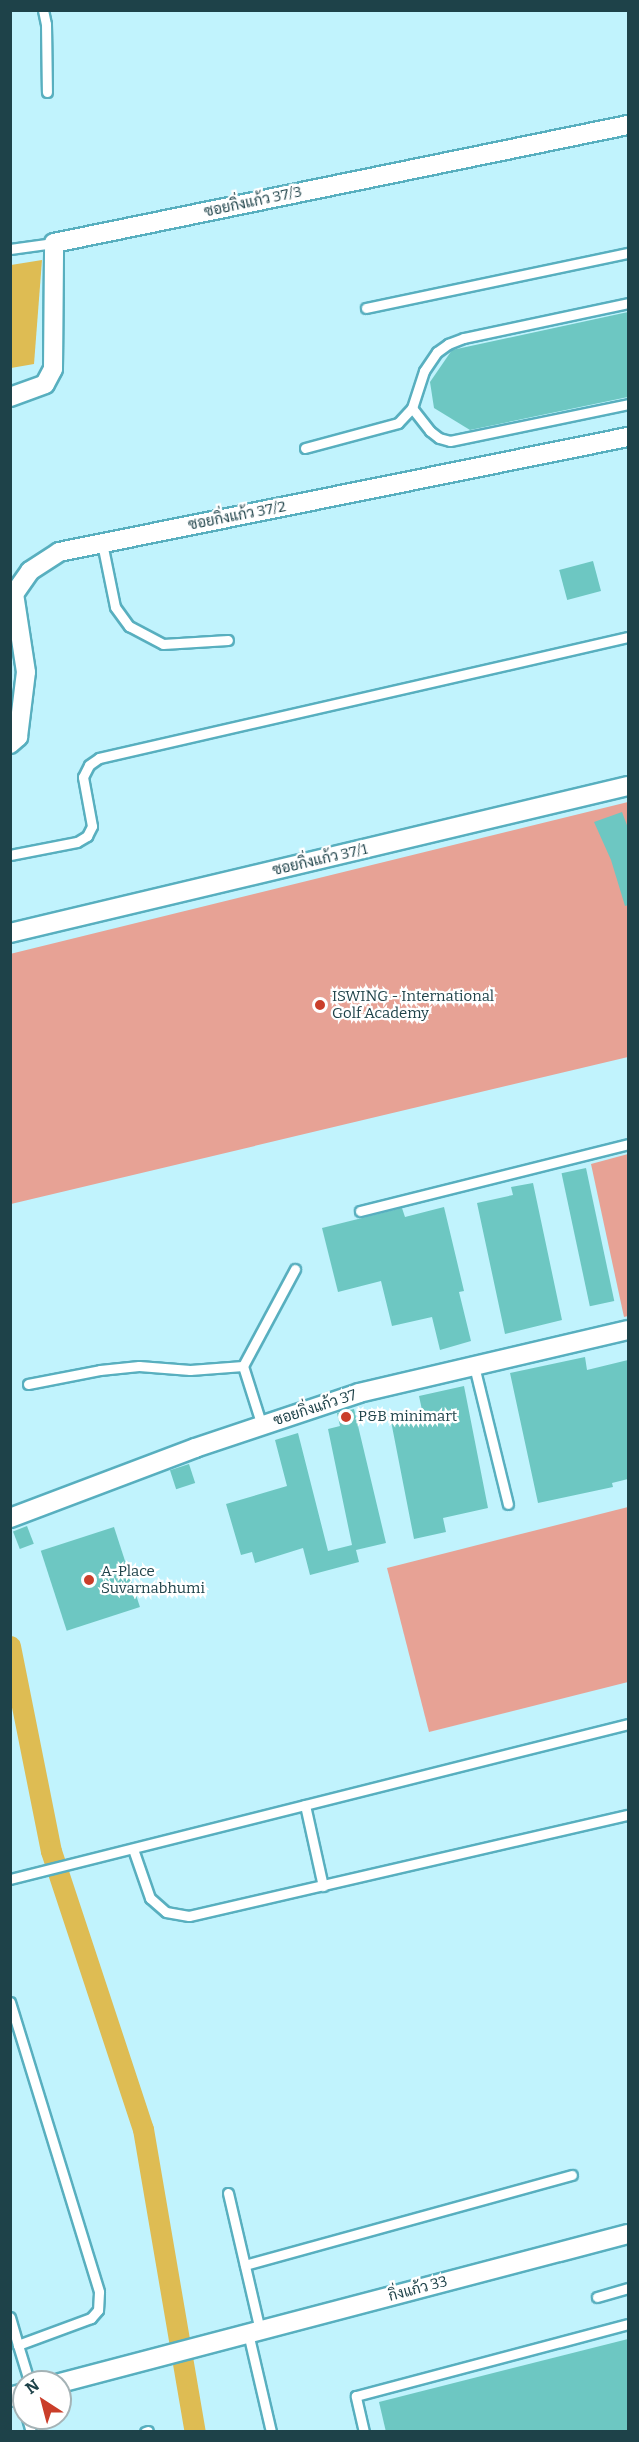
<!DOCTYPE html>
<meta charset="utf-8">
<style>
body{margin:0}
#map{position:relative;width:639px;height:2442px;overflow:hidden;background:#c1f3fd;font-family:Bitter,Sarabun,serif}
div>[style]{position:absolute}
[style*='--x']{left:calc(var(--x)*1px);top:calc(var(--y)*1px);width:calc(var(--w)*1px);rotate:calc(var(--a)*1deg)}
.green>*{inset:0;background:#e7a295}
.water>*{inset:0;background:#debc53}
.canal>*{height:21px;margin:-10.5px;padding:0 10.5px;transform-origin:10.5px;border-radius:10.5px;background:#debc53}
.building>*{inset:0;background:#6dc7c2;transform-origin:0 0}
.roads{filter:drop-shadow(2px 0 #58afbf) drop-shadow(-2px 0 #58afbf) drop-shadow(0 2px #58afbf) drop-shadow(0 -2px #58afbf)}
.lane>*{height:9px;margin:-4.5px;padding:0 4.5px;transform-origin:4.5px;border-radius:4.5px;background:#fff}
.street>*{height:18px;margin:-9px;padding:0 9px;transform-origin:9px;border-radius:9px;background:#fff}
.dots>*{width:16px;height:16px;translate:-50% -50%;box-sizing:border-box;border:3px solid #fff;border-radius:50%}
span{translate:-50% -50%;white-space:nowrap;text-align:center;line-height:1.15;-webkit-text-stroke:4.5px #fff;paint-order:stroke}
.street-label{font-size:15px;color:#1e4249}
.poi-label{font-size:15px;color:#1e4249}
.left{translate:0 -50%;text-align:left}
.frame{position:absolute;inset:0;border:12px solid #1e4249;pointer-events:none}
.north{position:absolute;left:12px;top:2370px;width:60px;height:60px;box-sizing:border-box;background:#fff;border:2px solid #a5b3b6;border-radius:50%;rotate:324deg;font-size:16px;font-weight:700;line-height:24px;text-align:center;color:#1e4249}
.north::after{content:'';display:block;margin:auto;width:21px;height:27px;background:#ca3e2a;clip-path:polygon(50% 0,100% 100%,50% 72%,0 100%)}
</style>
<div id="map">
<div class="green">
<i style="clip-path:polygon(628px 802px,628px 1057px,11px 1204px,10px 954px)"></i>
<i style="clip-path:polygon(628px 1154px,628px 1316px,624px 1317px,591px 1164px)"></i>
<i style="clip-path:polygon(628px 1507px,628px 1682px,429px 1732px,387px 1568px)"></i>
</div>
<div class="water">
<i style="clip-path:polygon(42px 260px,34px 364px,11px 368px,11px 265px)"></i>
</div>
<div class="canal">
<i style="--x:10;--y:1646;--w:209;--a:78.7"></i>
<i style="--x:51;--y:1851;--w:293;--a:71.7"></i>
<i style="--x:143;--y:2129;--w:307;--a:80.3"></i>
</div>
<div class="building">
<i style="clip-path:polygon(628px 312px,628px 397px,470px 430px,434px 408px,430px 382px,452px 350px)"></i>
<i style="left:593px;top:561px;width:31px;height:35px;rotate:75deg"></i>
<i style="clip-path:polygon(622px 812px,628px 828px,628px 905px,625px 906px,611px 860px,594px 822px)"></i>
<i style="left:586px;top:1168px;width:136px;height:25px;rotate:78deg"></i>
<i style="clip-path:polygon(533px 1183px,562px 1320px,505px 1334px,477px 1203px,513px 1195px,511px 1187px)"></i>
<i style="clip-path:polygon(444px 1207px,464px 1291px,459px 1292px,471px 1341px,440px 1350px,432px 1317px,392px 1326px,381px 1281px,338px 1292px,322px 1228px,402px 1208px,405px 1217px)"></i>
<i style="clip-path:polygon(585px 1357px,587px 1370px,628px 1360px,628px 1479px,612px 1483px,613px 1487px,538px 1503px,510px 1373px)"></i>
<i style="clip-path:polygon(464px 1386px,488px 1508px,443px 1518px,446px 1532px,414px 1539px,390px 1416px,422px 1410px,419px 1396px)"></i>
<i style="clip-path:polygon(354px 1409px,386px 1543px,356px 1550px,359px 1562px,310px 1575px,303px 1548px,255px 1563px,252px 1552px,241px 1555px,226px 1504px,287px 1486px,275px 1440px,298px 1433px,328px 1551px,352px 1545px,328px 1429px,340px 1426px,337px 1413px)"></i>
<i style="left:189px;top:1464px;width:20px;height:20px;rotate:72deg"></i>
<i style="left:27px;top:1526px;width:19px;height:15px;rotate:69deg"></i>
<i style="left:114px;top:1527px;width:84px;height:77px;rotate:72deg"></i>
<i style="clip-path:polygon(628px 2339px,628px 2432px,386px 2432px,379px 2402px)"></i>
</div>
<div class="roads">
<div class="lane">
<i style="--x:43;--y:10;--w:14;--a:78"></i>
<i style="--x:46;--y:24;--w:68;--a:89.2"></i>
<i style="--x:10;--y:249;--w:44;--a:-7.8"></i>
<i style="--x:366;--y:308;--w:268;--a:-11.9"></i>
<i style="--x:412;--y:408;--w:29;--a:52"></i>
<i style="--x:430;--y:431;--w:11;--a:38"></i>
<i style="--x:439;--y:438;--w:11;--a:15"></i>
<i style="--x:450;--y:441;--w:182;--a:-11.7"></i>
<i style="--x:305;--y:448;--w:96;--a:-15"></i>
<i style="--x:398;--y:423;--w:21;--a:-47"></i>
<i style="--x:412;--y:408;--w:39;--a:-72"></i>
<i style="--x:424;--y:371;--w:23;--a:-56"></i>
<i style="--x:437;--y:352;--w:14;--a:-36"></i>
<i style="--x:448;--y:344;--w:17;--a:-21"></i>
<i style="--x:464;--y:338;--w:168;--a:-12"></i>
<i style="--x:102;--y:543;--w:65;--a:78.5"></i>
<i style="--x:115;--y:607;--w:24;--a:54"></i>
<i style="--x:129;--y:626;--w:38;--a:28"></i>
<i style="--x:163;--y:644;--w:65;--a:-3.5"></i>
<i style="--x:10;--y:855;--w:68;--a:-11"></i>
<i style="--x:77;--y:842;--w:12;--a:-31"></i>
<i style="--x:87;--y:836;--w:11;--a:-63"></i>
<i style="--x:92;--y:826;--w:50;--a:-100.4"></i>
<i style="--x:83;--y:777;--w:13;--a:-63"></i>
<i style="--x:89;--y:765;--w:12;--a:-35"></i>
<i style="--x:99;--y:758;--w:543;--a:-12.88"></i>
<i style="--x:360;--y:1211;--w:276;--a:-14"></i>
<i style="--x:474;--y:1366;--w:142;--a:76.2"></i>
<i style="--x:28;--y:1384;--w:73;--a:-11"></i>
<i style="--x:100;--y:1370;--w:39;--a:-6"></i>
<i style="--x:139;--y:1366;--w:51;--a:4.5"></i>
<i style="--x:190;--y:1370;--w:53;--a:-4.3"></i>
<i style="--x:262;--y:1426;--w:63;--a:-107.6"></i>
<i style="--x:243;--y:1366;--w:110;--a:-61.8"></i>
<i style="--x:305;--y:1805;--w:83;--a:77.5"></i>
<i style="--x:133;--y:1849;--w:52;--a:70.9"></i>
<i style="--x:150;--y:1898;--w:21;--a:41"></i>
<i style="--x:166;--y:1912;--w:23;--a:10"></i>
<i style="--x:189;--y:1916;--w:450;--a:-13"></i>
<i style="--x:10;--y:1879;--w:637;--a:-14.08"></i>
<i style="--x:10;--y:2002;--w:303;--a:72.9"></i>
<i style="--x:99;--y:2292;--w:18;--a:93"></i>
<i style="--x:98;--y:2310;--w:11;--a:131"></i>
<i style="--x:91;--y:2318;--w:78;--a:159.7"></i>
<i style="--x:18;--y:2345;--w:29;--a:-106"></i>
<i style="--x:228;--y:2193;--w:141;--a:76.9"></i>
<i style="--x:245;--y:2265;--w:339;--a:-15.4"></i>
<i style="--x:597;--y:2297;--w:32;--a:-16"></i>
<i style="--x:248;--y:2333;--w:102;--a:76.9"></i>
<i style="--x:18;--y:2345;--w:39;--a:73"></i>
<i style="--x:27;--y:2418;--w:15;--a:74"></i>
<i style="--x:145;--y:2432;--w:3;--a:-18"></i>
<i style="--x:364;--y:2432;--w:37;--a:-103"></i>
<i style="--x:356;--y:2396;--w:281;--a:-14.8"></i>
</div>
<div class="street">
<i style="--x:10;--y:397;--w:37;--a:-20"></i>
<i style="--x:45;--y:384;--w:17;--a:-62"></i>
<i style="--x:53;--y:369;--w:126;--a:-89.5"></i>
<i style="--x:54;--y:243;--w:586;--a:-11.62"></i>
<i style="--x:10;--y:744;--w:11;--a:-41"></i>
<i style="--x:18;--y:737;--w:65;--a:-83"></i>
<i style="--x:26;--y:672;--w:79;--a:-98.7"></i>
<i style="--x:14;--y:594;--w:28;--a:-55"></i>
<i style="--x:30;--y:571;--w:35;--a:-33"></i>
<i style="--x:59;--y:552;--w:581;--a:-11.43"></i>
<i style="--x:10;--y:933;--w:635;--a:-13.38"></i>
<i style="--x:10;--y:1518;--w:198;--a:-20.7"></i>
<i style="--x:195;--y:1448;--w:173;--a:-18.5"></i>
<i style="--x:359;--y:1393;--w:276;--a:-13.2"></i>
<i style="--x:60;--y:2383;--w:587;--a:-14.7"></i>
<i style="--x:10;--y:2397;--w:15;--a:-16"></i>
</div>
</div>
<div class="dots">
<i style="left:320px;top:1005px;background:#ca3e2a"></i>
<i style="left:346px;top:1417px;background:#ca3e2a"></i>
<i style="left:89px;top:1580px;background:#ca3e2a"></i>
</div>
<div class="street-label">
<span style="left:253px;top:202px;rotate:-12deg">ซอยกิ่งแก้ว 37/3</span>
<span style="left:237px;top:516px;rotate:-11deg">ซอยกิ่งแก้ว 37/2</span>
<span style="left:320px;top:860px;rotate:-13deg">ซอยกิ่งแก้ว 37/1</span>
<span style="left:315px;top:1408px;rotate:-18deg">ซอยกิ่งแก้ว 37</span>
<span style="left:418px;top:2289px;rotate:-15deg">กิ่งแก้ว 33</span>
</div>
<div class="poi-label">
<span class="left" style="left:332px;top:1005px">ISWING - International<br>Golf Academy</span>
<span class="left" style="left:358px;top:1417px">P&amp;B minimart</span>
<span class="left" style="left:101px;top:1580px">A-Place<br>Suvarnabhumi</span>
</div>
<div class="frame"></div>
<div class="north">N</div>
</div>
